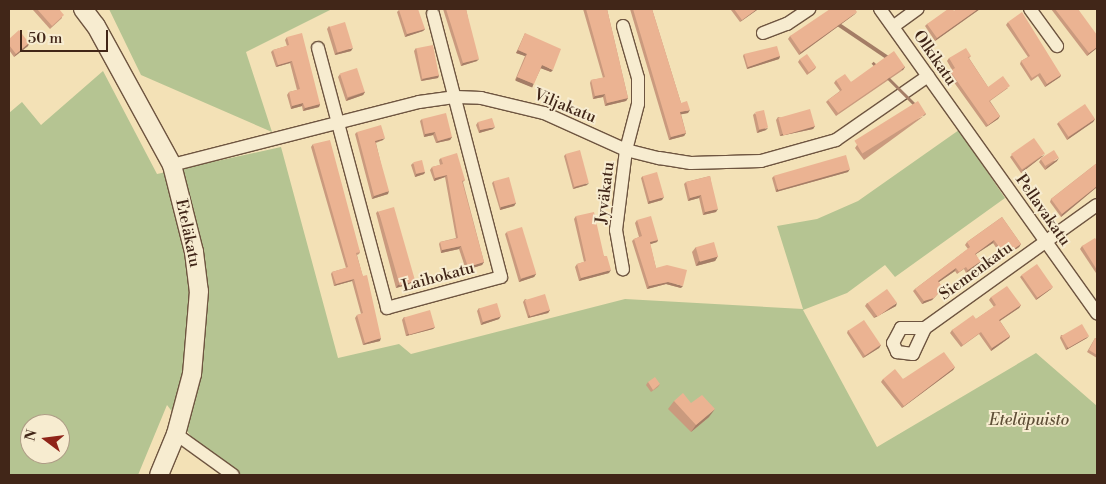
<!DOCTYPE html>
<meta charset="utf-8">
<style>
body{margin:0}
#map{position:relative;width:1106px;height:484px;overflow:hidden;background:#f3e1b6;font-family:"Libre Bodoni",serif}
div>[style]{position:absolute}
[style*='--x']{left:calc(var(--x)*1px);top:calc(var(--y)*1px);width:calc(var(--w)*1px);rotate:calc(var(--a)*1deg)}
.green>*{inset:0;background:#b5c492}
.roads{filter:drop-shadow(1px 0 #6e5540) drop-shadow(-1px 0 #6e5540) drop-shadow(0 1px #6e5540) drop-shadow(0 -1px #6e5540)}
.minor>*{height:12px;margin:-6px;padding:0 6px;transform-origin:6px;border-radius:6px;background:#f7ecd0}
.secondary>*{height:18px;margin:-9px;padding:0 9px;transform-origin:9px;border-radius:9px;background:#f7ecd0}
.wall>*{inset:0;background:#ca9a7e}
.shaded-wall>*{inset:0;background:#a47d66;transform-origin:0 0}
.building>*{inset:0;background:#ebb392;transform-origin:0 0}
span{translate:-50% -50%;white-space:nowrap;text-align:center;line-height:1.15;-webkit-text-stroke:4px #f7ecd0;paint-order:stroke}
.street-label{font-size:16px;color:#412618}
.park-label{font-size:16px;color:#5e4e36;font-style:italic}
.frame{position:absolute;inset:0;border:10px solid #412618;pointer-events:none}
.north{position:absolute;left:20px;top:414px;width:50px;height:50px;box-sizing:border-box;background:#f7ecd0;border:1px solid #ae9d86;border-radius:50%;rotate:285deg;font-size:14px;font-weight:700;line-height:20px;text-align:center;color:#412618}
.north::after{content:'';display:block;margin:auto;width:18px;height:22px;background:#8f2418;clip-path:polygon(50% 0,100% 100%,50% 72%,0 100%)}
.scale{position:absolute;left:20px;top:30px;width:88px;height:22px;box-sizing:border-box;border:2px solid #412618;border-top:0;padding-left:6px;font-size:15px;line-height:18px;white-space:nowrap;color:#412618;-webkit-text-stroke:4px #f7ecd0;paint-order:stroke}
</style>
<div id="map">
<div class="green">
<i style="clip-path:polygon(109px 9px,332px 9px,246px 52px,272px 132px,141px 75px)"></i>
<i style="clip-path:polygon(evenodd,103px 71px,157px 174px,281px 147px,338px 358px,399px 344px,411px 354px,625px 299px,803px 309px,777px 226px,817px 219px,858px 201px,959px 130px,1005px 198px,895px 277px,885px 265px,847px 293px,803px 310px,877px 447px,1036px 353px,1097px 406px,1097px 475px,239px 475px,197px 444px,167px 405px,138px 475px,9px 475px,9px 113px,22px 102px,41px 125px,103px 71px,30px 424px,60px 424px,60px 454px,30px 454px,30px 424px)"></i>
</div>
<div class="roads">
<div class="minor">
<i style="--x:880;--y:9;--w:374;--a:54.5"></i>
<i style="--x:1030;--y:9;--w:46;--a:53.9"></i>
<i style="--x:623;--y:26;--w:54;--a:73.9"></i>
<i style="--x:638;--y:78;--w:26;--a:90"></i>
<i style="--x:638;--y:104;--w:48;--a:104.6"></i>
<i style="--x:626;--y:150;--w:81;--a:97.1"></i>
<i style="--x:616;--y:230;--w:40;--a:80"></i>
<i style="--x:894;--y:26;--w:29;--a:-36"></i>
<i style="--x:763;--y:33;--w:26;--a:-21"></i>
<i style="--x:787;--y:24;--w:27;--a:-34"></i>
<i style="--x:318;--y:48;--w:269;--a:75.1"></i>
<i style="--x:387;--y:308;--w:118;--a:-15.2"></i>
<i style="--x:501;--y:277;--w:272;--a:-104.5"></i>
<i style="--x:172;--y:165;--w:255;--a:-14.3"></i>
<i style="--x:419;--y:102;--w:37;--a:-8"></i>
<i style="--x:456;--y:97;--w:25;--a:2"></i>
<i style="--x:481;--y:98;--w:65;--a:13.4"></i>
<i style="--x:544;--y:113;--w:90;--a:24.3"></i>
<i style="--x:626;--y:150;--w:34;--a:14"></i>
<i style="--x:659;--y:158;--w:32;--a:9"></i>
<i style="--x:691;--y:163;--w:70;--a:-1.6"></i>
<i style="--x:761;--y:161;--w:78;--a:-15.6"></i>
<i style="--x:836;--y:140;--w:112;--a:-34.8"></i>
<i style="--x:925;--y:328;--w:24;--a:180"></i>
<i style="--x:901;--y:328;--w:17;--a:118"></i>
<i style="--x:893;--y:343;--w:10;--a:66"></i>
<i style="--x:897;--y:352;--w:16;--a:7"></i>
<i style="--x:913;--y:354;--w:29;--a:-65"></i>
<i style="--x:925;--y:328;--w:211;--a:-35.6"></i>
<i style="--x:176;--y:434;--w:70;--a:35.7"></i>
</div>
<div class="secondary">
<i style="--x:83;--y:9;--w:21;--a:53"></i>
<i style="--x:96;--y:26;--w:158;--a:61.3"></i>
<i style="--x:172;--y:165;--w:90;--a:75.8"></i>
<i style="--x:194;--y:252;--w:39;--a:83"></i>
<i style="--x:199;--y:291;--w:83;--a:94.8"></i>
<i style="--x:192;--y:374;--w:62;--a:104.9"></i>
<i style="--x:176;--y:434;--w:44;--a:112.5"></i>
</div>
</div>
<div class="wall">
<i style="clip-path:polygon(34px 9px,59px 9px,62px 18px,50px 29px,33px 10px)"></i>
<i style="clip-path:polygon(443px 9px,466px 9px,477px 61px,461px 66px)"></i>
<i style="clip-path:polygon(583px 9px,607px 9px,628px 98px,626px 101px,605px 106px,603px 97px,593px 99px,590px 83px,591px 80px,603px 78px)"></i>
<i style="clip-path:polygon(630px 9px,652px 9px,681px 103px,688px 113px,681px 114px,686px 133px,684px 136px,669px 140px)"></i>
<i style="clip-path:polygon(732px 9px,758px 9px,740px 22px,731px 10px)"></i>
<i style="clip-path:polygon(980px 9px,935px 41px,925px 26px,927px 24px,954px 11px)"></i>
<i style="clip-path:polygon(1051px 9px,1078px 9px,1097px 48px,1087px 56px)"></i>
<i style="clip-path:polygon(399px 10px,425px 29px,423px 31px,405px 37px,397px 12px)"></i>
<i style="clip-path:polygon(855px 14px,799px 55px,788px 39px,790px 36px)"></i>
<i style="clip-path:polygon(1008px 22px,1061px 75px,1060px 77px,1045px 87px,1038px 76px,1031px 81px,1020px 64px,1021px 61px,1028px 57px,1006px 25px)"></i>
<i style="clip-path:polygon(329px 26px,351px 51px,335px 55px,327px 29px)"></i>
<i style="clip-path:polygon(525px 33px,551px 72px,541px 68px,532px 87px,515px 80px,525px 56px,516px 53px)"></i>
<i style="clip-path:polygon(287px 37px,320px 104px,319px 107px,303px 111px,302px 106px,291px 109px,287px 95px,289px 92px,297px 90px,290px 63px,276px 67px,271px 52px,273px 50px,287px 46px,285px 40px)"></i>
<i style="clip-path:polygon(9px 39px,29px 43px,28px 46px,14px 57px,9px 50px)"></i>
<i style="clip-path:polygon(416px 48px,439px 75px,438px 78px,421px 81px,414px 51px)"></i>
<i style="clip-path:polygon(744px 54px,780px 56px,779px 59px,747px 69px,743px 56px)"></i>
<i style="clip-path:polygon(971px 56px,969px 58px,988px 87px,1008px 88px,990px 101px,1000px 116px,998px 119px,986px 127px,948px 74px,952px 70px,947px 61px,949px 58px)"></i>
<i style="clip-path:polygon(800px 59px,816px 67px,815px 69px,807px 75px,798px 62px)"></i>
<i style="clip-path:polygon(905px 67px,903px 70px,836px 116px,826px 102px,828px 100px,840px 91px,834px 83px,836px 80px,851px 82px)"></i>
<i style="clip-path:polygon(340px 74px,365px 92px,363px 95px,346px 101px,338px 77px)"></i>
<i style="clip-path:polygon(755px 113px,766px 130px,757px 133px,753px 115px)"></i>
<i style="clip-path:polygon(924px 116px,864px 160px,855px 148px,857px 145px)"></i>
<i style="clip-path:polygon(778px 117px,815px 126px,813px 129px,780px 136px,776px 120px)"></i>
<i style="clip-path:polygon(422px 119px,452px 137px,450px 140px,436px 143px,433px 135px,424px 137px,420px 121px)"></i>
<i style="clip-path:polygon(1095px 119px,1093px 122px,1067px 140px,1057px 124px,1059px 122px)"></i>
<i style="clip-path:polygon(478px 122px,493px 129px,479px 133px,476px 125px)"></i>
<i style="clip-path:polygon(357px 132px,383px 140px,376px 143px,388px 194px,372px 199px,355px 134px)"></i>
<i style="clip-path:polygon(313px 144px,360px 252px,359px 254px,357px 255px,380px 341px,363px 345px,355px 318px,357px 315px,361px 314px,352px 281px,334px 286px,331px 274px,332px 272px,346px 268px,311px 147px)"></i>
<i style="clip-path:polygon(566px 154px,587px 185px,573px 189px,564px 156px)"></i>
<i style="clip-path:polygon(1012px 155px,1043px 156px,1021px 173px,1010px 157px)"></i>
<i style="clip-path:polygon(441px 158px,465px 180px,463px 182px,484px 262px,482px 265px,466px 270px,459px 249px,441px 253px,439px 244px,440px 242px,456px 238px,445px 177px,434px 181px,430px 170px,432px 167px,440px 165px,439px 160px)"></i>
<i style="clip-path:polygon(1041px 159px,1057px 161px,1045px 170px,1039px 162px)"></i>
<i style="clip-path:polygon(413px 163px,425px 172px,424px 174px,415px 177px,411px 165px)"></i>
<i style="clip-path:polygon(1097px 163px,1097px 187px,1061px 217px,1050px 202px,1051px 199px)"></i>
<i style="clip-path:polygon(848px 172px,776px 192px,772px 178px,774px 176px)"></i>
<i style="clip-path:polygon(643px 176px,662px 200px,648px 204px,641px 178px)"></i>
<i style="clip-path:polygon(710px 176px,716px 212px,703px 215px,699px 198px,688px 201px,684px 184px,686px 182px)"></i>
<i style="clip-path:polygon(494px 181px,516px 203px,514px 206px,500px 210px,492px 183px)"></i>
<i style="clip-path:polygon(378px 211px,413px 283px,396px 288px,376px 213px)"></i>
<i style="clip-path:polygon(576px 216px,604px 256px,609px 273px,579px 281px,575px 267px,577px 264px,584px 262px,574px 219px)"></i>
<i style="clip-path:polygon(1002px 217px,1021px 244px,1019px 247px,1003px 258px,993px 243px,976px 254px,979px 264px,966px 273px,964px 269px,957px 274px,955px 271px,939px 282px,941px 290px,932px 300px,922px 304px,913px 291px,915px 289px,968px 249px,965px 245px,967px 242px)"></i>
<i style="clip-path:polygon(637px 220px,658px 240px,657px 242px,650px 244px,656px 268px,681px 288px,666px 284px,647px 289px,632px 241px,634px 239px,639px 237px,635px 223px)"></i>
<i style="clip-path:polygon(507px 232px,536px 274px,534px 277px,519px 282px,505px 234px)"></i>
<i style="clip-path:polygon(1097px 241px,1097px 273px,1096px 273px,1080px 249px,1082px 246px)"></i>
<i style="clip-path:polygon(696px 247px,718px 256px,715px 261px,696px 266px,692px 252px)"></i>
<i style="clip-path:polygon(1022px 275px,1051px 289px,1036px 300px,1020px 277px)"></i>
<i style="clip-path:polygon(991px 297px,1021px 305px,1019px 308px,1000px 321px,1010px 336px,1009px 338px,991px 351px,979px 334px,961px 347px,950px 333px,952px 330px,976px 319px,994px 307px,989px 300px)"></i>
<i style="clip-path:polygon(525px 299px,550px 310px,548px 313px,528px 318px,523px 302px)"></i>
<i style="clip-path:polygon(867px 303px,896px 306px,874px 318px,865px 306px)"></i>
<i style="clip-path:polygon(479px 308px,499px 319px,481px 325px,477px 311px)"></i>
<i style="clip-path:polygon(404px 317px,435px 327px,433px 329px,406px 336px,402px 320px)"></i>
<i style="clip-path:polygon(848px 330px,881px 345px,879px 348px,863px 358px,847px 333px)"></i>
<i style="clip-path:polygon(1061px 335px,1087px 338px,1066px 350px,1060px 338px)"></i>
<i style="clip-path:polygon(1095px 338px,1097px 339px,1097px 358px,1087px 352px)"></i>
<i style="clip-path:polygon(955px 367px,953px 370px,902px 408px,881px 382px,883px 379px,903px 379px)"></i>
<i style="clip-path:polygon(648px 382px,660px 384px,658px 387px,651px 392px,646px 385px)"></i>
<i style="clip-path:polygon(674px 401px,691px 403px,709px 417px,691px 432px,668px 409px)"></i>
</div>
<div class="shaded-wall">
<i style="clip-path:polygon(757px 9px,758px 9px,757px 10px,740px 22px,742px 20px)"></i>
<i style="clip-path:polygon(978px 9px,980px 9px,935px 41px,937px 38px)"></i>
<i style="clip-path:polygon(857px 12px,855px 14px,799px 55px,801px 52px)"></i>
<i style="clip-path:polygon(425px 29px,423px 31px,405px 37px,407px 34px)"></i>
<i style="clip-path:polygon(29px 43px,28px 46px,14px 57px,16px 54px)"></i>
<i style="clip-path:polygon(1097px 47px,1097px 48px,1087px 56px,1089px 53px)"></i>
<i style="clip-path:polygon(353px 48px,351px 51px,335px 55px,336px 53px)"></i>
<i style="clip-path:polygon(518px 50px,527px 54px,525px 56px,516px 53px)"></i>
<i style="clip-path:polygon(780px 56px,779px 59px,747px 69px,748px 67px)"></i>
<i style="clip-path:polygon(479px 59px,477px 61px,461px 66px,463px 63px)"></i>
<i style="clip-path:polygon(292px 61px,290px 63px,276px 67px,278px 65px)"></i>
<i style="clip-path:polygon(542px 65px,553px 70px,551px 72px,540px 68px)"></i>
<i style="left:905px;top:67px;width:4px;height:81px;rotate:124deg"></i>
<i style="clip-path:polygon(439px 75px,438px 78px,421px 81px,423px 79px)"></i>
<i style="clip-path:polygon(1061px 75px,1060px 77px,1045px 87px,1047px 84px)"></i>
<i style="left:517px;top:77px;width:18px;height:4px;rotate:22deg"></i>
<i style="clip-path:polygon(365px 92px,363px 95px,346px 101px,348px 98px)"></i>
<i style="clip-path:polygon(605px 94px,603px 97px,593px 99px,595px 96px)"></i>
<i style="clip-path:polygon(628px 98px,626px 101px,605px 106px,607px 103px)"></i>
<i style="clip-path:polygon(303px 103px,302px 106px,291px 109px,292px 106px)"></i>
<i style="clip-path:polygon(320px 104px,319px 107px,303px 111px,305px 108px)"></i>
<i style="clip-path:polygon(690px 110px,688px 113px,678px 115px,680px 112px)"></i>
<i style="left:926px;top:114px;width:3px;height:74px;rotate:135deg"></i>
<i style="clip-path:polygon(1000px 116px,998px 119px,986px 127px,988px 125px)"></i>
<i style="clip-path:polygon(1095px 119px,1093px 122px,1067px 140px,1069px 137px)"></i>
<i style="clip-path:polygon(815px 126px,813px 129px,780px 136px,782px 134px)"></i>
<i style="clip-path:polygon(495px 127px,493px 129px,479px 133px,480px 130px)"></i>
<i style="clip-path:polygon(768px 128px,766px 130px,757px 133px,759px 130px)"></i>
<i style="clip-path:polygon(435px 132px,433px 135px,424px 137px,425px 134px)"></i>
<i style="clip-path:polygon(686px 133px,684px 136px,669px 140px,671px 137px)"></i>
<i style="clip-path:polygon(452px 137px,450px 140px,436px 143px,438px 141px)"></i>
<i style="clip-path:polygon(385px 138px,383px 140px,373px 143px,375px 141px)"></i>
<i style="clip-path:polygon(1045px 154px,1043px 156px,1021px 173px,1023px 170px)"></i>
<i style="clip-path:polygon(1059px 158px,1057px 161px,1045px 170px,1047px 167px)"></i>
<i style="clip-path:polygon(850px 169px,848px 172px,776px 192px,777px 189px)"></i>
<i style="clip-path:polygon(425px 172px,424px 174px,415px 177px,416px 174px)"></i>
<i style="clip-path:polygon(447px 175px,445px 177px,434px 181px,435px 178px)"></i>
<i style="clip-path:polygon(589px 183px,587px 185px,573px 189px,575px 187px)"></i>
<i style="clip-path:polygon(1097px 186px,1097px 187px,1061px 217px,1062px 214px)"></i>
<i style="clip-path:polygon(389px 191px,388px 194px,372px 199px,374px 196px)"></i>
<i style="clip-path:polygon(701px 195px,699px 198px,688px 201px,690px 198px)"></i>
<i style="clip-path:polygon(664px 197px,662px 200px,648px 204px,649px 201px)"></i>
<i style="clip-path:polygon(516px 203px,514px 206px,500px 210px,501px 207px)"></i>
<i style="clip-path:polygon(718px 209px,716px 212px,703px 215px,705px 212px)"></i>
<i style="clip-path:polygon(658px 240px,657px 242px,648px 245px,650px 242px)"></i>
<i style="clip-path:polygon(994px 240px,993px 243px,973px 256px,975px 254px)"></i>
<i style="clip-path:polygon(1021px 244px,1019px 247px,1003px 258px,1005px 255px)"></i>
<i style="clip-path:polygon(461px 246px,459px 249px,441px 253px,442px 250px)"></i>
<i style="clip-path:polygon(718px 256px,715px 261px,696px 266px,699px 261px)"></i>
<i style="clip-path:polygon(981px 261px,979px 264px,966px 273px,968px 270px)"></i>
<i style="clip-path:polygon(484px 262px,482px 265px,466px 270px,468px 267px)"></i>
<i style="clip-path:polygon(956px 268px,955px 271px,936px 284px,938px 281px)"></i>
<i style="clip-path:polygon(611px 270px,609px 273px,579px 281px,581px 278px)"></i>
<i style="clip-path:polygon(536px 274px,534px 277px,519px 282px,521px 279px)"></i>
<i style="clip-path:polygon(354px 279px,352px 281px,334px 286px,336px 284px)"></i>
<i style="clip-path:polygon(415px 281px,413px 283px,396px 288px,398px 285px)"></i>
<i style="clip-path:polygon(668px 282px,683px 286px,681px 288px,666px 284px,647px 289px,649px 286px)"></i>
<i style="clip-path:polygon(1053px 287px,1051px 289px,1036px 300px,1038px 297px)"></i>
<i style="clip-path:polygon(943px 288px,932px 300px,922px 304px,924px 301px)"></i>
<i style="clip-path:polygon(897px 303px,896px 306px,874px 318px,876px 316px)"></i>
<i style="clip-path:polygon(1021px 305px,1019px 308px,998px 322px,999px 320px)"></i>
<i style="clip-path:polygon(550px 310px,548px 313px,528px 318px,529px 315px)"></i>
<i style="clip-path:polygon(501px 316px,499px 319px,481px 325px,483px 322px)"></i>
<i style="clip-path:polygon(435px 327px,433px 329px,406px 336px,408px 334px)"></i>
<i style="clip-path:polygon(1010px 336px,1009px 338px,991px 351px,992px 348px)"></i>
<i style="clip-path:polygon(1089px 336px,1087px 338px,1066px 350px,1068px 347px)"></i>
<i style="clip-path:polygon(381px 338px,380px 341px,363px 345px,365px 343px)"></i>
<i style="clip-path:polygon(881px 345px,879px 348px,863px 358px,865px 356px)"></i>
<i style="clip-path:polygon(955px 367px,953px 370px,902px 408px,904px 406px)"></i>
<i style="clip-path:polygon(715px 409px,709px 417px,691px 432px,696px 425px)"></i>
</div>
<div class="building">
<i style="clip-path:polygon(37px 9px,59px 9px,64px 15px,52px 26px)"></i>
<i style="clip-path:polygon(402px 9px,418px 9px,425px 29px,407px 34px,399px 10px)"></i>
<i style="clip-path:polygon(446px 9px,466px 9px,479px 59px,463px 63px)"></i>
<i style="clip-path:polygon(586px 9px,607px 9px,628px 98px,607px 103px,605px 94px,595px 96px,591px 80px,605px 77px)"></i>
<i style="clip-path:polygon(633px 9px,652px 9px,681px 103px,687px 101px,690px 110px,680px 112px,686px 133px,671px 137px)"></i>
<i style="clip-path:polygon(734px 9px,757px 9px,742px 20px)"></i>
<i style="clip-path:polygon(830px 9px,855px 9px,857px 12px,801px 52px,790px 36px)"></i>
<i style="clip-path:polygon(948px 9px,953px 9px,954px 11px,956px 9px,978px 9px,937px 38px,927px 24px)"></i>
<i style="clip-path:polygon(1055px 9px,1078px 9px,1097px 35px,1097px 47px,1089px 53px)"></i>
<i style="clip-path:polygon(1022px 12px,1061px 75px,1047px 84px,1040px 73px,1032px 78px,1021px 61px,1030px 56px,1008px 22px)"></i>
<i style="left:345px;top:22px;width:27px;height:16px;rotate:73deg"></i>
<i style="clip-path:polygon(19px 30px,29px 43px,16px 54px,9px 45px,9px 39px)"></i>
<i style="clip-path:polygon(302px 33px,320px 104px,305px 108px,303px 103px,292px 106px,289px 92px,300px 89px,292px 61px,278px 65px,273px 50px,289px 45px,287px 37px)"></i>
<i style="clip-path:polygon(525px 33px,561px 49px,553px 70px,542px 65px,534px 84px,517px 77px,527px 54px,518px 50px)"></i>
<i style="left:433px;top:45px;width:31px;height:17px;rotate:79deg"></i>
<i style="clip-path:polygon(777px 46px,780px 56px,748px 67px,744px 54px)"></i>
<i style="clip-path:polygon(966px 48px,971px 56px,968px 57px,988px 87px,1003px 76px,1010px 86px,989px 101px,1000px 116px,988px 125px,950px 71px,955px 68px,949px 58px)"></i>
<i style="clip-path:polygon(894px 51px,905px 67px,838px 113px,828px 100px,842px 90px,836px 80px,845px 74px,851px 82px)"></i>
<i style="left:807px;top:54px;width:16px;height:9px;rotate:55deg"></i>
<i style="left:357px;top:68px;width:25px;height:18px;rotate:72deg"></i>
<i style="left:918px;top:101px;width:15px;height:75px;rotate:58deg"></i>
<i style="left:1085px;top:104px;width:18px;height:32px;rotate:56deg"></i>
<i style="left:810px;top:109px;width:18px;height:33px;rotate:74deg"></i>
<i style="left:764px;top:110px;width:18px;height:9px;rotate:77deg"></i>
<i style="clip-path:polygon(446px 113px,452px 137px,438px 141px,435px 132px,425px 134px,422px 119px)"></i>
<i style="clip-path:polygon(492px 118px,495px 127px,480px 130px,478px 122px)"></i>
<i style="clip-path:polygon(381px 125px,385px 138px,375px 141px,389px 191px,374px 196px,357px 132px)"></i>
<i style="left:1034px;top:138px;width:19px;height:28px;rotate:55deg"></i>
<i style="clip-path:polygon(330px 140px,360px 252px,356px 253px,363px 276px,367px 275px,381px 338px,365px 343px,357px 315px,363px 313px,354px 279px,336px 284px,332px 272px,348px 267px,313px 144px)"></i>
<i style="left:580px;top:150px;width:34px;height:15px;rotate:75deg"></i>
<i style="left:1054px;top:150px;width:9px;height:16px;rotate:58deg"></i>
<i style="clip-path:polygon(457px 153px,465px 180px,462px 181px,484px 262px,468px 267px,461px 246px,442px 250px,440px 242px,458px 238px,447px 175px,435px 178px,432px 167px,443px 164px,441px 158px)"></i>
<i style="left:846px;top:155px;width:15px;height:75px;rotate:74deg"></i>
<i style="left:422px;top:160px;width:12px;height:9px;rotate:76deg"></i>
<i style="clip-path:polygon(1097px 163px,1097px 186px,1062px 214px,1051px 199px)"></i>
<i style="left:657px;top:172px;width:26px;height:15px;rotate:74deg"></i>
<i style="clip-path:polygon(710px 176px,718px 209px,705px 212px,701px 195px,690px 198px,686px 182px)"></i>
<i style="left:509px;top:177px;width:27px;height:16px;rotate:75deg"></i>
<i style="left:394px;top:207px;width:77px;height:16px;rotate:74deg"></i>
<i style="clip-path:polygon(594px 212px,604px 256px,607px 256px,611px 270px,581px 278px,577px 264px,586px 261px,576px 216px)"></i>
<i style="clip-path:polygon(651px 216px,658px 240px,650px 242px,656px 268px,667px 265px,687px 270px,683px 286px,668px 282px,649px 286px,634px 239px,642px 236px,637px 220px)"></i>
<i style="clip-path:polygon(1002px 217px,1021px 244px,1005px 255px,994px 240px,975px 254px,981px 261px,968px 270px,966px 267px,959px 272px,956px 268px,938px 281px,943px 288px,934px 298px,924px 301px,915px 289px,970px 247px,967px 242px)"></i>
<i style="left:522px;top:227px;width:49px;height:16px;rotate:73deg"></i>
<i style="clip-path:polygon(1095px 238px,1097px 241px,1097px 270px,1082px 246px)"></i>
<i style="left:714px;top:242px;width:15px;height:19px;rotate:74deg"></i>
<i style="left:1037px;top:264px;width:28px;height:19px;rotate:55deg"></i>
<i style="clip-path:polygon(1007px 286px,1021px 305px,999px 320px,1010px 336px,992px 348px,981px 332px,963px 345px,952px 330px,973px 315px,976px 319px,996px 305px,991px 297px)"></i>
<i style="left:887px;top:289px;width:17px;height:24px;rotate:54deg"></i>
<i style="left:545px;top:294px;width:17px;height:21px;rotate:73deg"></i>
<i style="left:497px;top:303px;width:14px;height:19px;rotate:73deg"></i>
<i style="left:430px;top:310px;width:18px;height:27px;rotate:74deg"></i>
<i style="left:864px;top:320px;width:30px;height:19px;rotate:56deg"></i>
<i style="left:1082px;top:324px;width:14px;height:24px;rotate:60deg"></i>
<i style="clip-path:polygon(1095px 338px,1097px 339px,1097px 355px,1089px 350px)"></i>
<i style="clip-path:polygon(944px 352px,955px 367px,904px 406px,883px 379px,895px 369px,903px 379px)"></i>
<i style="clip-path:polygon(655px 377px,660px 384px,653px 390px,648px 382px)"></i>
<i style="clip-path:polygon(683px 393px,691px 403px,702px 395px,715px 409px,696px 425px,674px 401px)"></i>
</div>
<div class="street-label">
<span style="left:935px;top:58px;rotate:55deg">Olkikatu</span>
<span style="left:565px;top:106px;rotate:22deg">Viljakatu</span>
<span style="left:605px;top:193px;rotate:-83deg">Jyväkatu</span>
<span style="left:1043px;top:210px;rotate:55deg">Pellavakatu</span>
<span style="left:188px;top:233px;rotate:78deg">Eteläkatu</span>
<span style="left:976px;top:271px;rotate:-36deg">Siemenkatu</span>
<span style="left:438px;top:277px;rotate:-15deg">Laihokatu</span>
</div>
<div class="park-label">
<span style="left:1029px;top:420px">Eteläpuisto</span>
</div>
<div class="frame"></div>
<div class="north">N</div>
<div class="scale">50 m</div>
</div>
